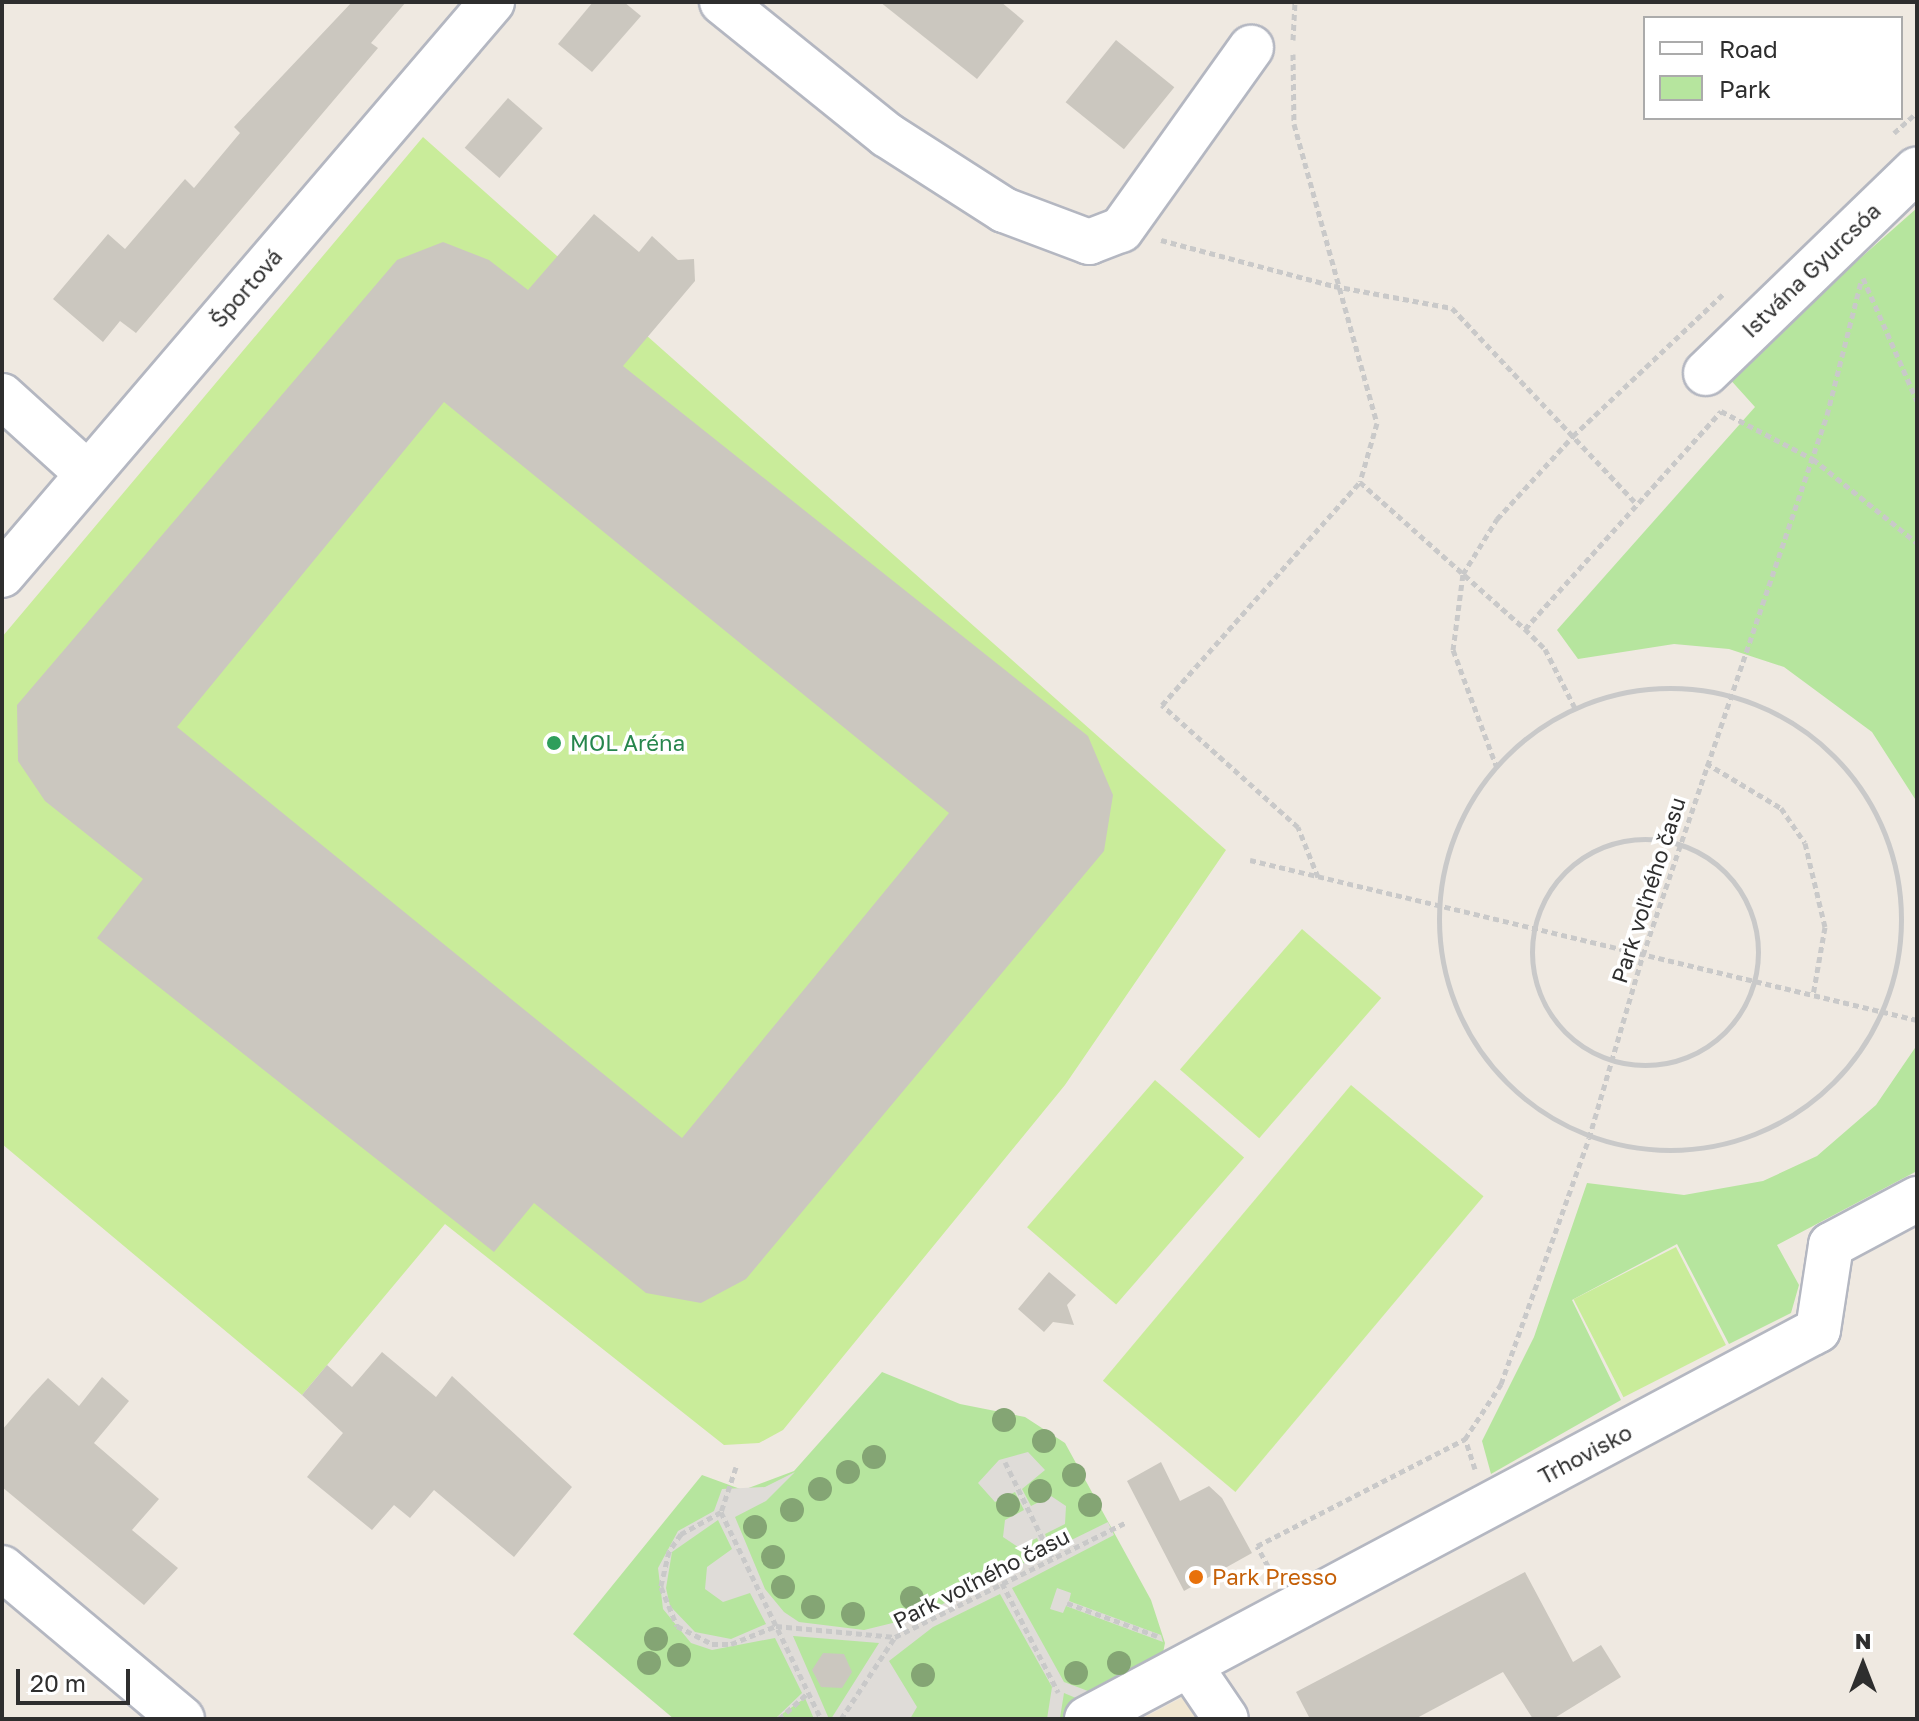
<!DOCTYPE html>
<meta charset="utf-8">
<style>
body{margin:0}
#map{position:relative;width:1919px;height:1721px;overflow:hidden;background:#efe9e1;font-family:"Golos Text",sans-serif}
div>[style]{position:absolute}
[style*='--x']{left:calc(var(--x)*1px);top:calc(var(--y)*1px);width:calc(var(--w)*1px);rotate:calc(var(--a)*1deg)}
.education>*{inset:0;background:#f0e6d1}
.green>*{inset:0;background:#b6e59e}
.pitch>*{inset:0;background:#c9ec9a;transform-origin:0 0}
.plaza>*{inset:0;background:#dfdcd8}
.building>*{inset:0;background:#cbc7bf;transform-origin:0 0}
.path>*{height:5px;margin-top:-2.5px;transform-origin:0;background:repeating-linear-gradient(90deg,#c9c9c9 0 6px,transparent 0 10px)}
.path>.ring{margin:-2.5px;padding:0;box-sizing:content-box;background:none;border:5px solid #c9c9c9;border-radius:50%}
.roads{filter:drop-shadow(2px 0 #b4b7c1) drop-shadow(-2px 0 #b4b7c1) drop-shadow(0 2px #b4b7c1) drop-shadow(0 -2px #b4b7c1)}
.minor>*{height:44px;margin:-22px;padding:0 22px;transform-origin:22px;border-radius:22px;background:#fff}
.trees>*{width:24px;height:24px;margin:-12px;border-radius:50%;background:#84a574}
.dots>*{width:22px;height:22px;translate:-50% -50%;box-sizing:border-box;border:4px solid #fff;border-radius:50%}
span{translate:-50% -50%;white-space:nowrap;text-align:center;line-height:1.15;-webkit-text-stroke:7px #fff;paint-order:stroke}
.street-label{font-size:22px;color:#2e2e2e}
.leisure-label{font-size:22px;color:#27864d}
.left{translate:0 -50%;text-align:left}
.food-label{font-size:22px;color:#c56008}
.frame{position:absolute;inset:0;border:4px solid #2e2e2e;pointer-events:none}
.legend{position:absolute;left:1643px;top:16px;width:260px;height:104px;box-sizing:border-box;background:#fff;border:2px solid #ababab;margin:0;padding:10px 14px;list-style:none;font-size:24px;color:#2e2e2e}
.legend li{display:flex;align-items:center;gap:16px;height:40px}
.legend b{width:40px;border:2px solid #ababab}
.north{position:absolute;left:1823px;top:1625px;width:80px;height:80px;-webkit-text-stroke:6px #fff;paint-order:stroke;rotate:0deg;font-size:22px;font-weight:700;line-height:32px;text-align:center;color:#2e2e2e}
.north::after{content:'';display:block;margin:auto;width:28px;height:36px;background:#2e2e2e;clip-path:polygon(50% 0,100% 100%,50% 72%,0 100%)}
.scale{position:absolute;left:16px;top:1669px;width:114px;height:36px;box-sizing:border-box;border:4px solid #2e2e2e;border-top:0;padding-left:10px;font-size:24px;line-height:28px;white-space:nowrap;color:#2e2e2e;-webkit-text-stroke:6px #fff;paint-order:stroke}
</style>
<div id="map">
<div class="education">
<i style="clip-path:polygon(1183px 1697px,1198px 1719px,1141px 1719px)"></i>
</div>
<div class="green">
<i style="clip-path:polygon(1917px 208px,1917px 802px,1872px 732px,1784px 667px,1729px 649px,1674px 644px,1578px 659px,1557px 630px,1755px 407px,1727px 376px)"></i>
<i style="clip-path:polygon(1917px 1045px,1917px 1171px,1777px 1245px,1799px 1285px,1791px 1313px,1729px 1344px,1677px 1244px,1572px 1300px,1621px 1400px,1491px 1474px,1482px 1441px,1534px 1337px,1587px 1183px,1684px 1195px,1763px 1181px,1817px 1156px,1876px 1105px)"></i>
<i style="clip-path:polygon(882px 1372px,960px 1404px,1025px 1417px,1065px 1443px,1151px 1600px,1165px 1643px,1160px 1668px,1061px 1719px,674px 1719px,573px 1634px,702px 1475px,743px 1490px,794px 1471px)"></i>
</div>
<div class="pitch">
<i style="clip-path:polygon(423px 137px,1226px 850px,1065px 1085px,783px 1430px,759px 1443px,724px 1445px,445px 1224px,302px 1395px,2px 1144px,2px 637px)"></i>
<i style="left:1302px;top:929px;width:105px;height:186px;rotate:41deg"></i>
<i style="left:1155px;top:1080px;width:118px;height:195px;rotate:41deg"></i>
<i style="left:1351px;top:1085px;width:173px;height:386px;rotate:40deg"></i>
<i style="left:1676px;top:1247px;width:110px;height:115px;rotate:63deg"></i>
</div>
<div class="plaza">
<i style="clip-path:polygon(evenodd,1028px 1452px,1045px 1470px,1022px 1489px,1031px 1506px,1051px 1496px,1066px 1506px,1065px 1524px,1045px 1534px,1051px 1550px,1108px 1522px,1114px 1535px,1012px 1588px,1064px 1682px,1096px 1694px,1083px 1701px,1064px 1693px,1060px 1718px,1047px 1719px,1052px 1687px,1000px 1594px,933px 1627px,889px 1661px,917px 1707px,910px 1719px,831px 1719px,879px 1643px,793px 1636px,829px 1719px,814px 1719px,805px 1698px,775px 1719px,802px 1693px,775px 1638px,712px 1650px,691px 1643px,663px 1609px,658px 1568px,678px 1531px,714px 1511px,722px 1489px,765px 1487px,795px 1472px,766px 1501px,735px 1517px,765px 1589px,784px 1612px,799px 1622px,864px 1630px,917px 1617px,1044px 1553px,1037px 1538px,1018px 1547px,1003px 1537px,1005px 1520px,1024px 1510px,1015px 1492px,995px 1502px,978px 1483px,999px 1460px,1028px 1452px,718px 1520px,732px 1549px,707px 1567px,705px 1589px,723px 1602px,750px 1593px,766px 1624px,731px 1639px,695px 1632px,670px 1606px,666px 1588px,672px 1552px,718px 1520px)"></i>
<i style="clip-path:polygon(1057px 1588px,1071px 1593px,1069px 1601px,1161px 1635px,1163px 1642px,1066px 1606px,1063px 1613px,1050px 1609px)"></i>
</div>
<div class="building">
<i style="clip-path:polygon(352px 2px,406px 2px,371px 43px,378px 48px,136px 333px,120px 321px,103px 342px,53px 299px,108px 234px,125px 249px,185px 179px,194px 188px,240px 133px,234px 127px)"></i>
<i style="clip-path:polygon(593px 2px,624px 2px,641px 16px,592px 72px,558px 44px)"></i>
<i style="clip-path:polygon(880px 2px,1001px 2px,1024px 21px,977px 79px)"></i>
<i style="left:1116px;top:40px;width:75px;height:80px;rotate:39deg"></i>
<i style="left:508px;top:98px;width:46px;height:66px;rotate:41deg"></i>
<i style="clip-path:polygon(evenodd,594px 214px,639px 252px,652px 236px,678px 260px,694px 259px,695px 281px,623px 366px,1088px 736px,1113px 795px,1104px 851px,746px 1279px,701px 1303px,646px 1293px,534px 1203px,494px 1252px,97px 938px,143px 879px,45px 801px,18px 761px,17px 705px,397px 260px,443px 242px,489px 260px,528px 290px,594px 214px,444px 402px,949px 813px,682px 1138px,177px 727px,444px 402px)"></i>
<i style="clip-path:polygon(1049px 1272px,1076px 1295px,1067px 1305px,1074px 1325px,1053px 1322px,1044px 1332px,1018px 1309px)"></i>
<i style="clip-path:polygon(382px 1352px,436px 1397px,452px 1376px,572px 1487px,514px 1557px,434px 1490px,410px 1518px,394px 1505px,372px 1530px,307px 1477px,343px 1433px,302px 1395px,327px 1365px,352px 1387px)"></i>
<i style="clip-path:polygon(102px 1377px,129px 1401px,94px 1443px,159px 1499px,132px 1530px,178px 1568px,144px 1605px,2px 1487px,2px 1430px,32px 1395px,48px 1378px,79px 1406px)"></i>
<i style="clip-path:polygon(1161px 1462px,1180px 1501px,1209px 1486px,1222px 1498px,1252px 1553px,1184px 1591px,1127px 1481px)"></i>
<i style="clip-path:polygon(1525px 1572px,1573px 1662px,1601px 1645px,1621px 1677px,1553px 1719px,1533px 1719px,1503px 1672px,1415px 1719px,1310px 1719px,1296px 1692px)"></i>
<i style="clip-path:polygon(823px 1653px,844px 1654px,852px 1672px,842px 1688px,821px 1687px,812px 1670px)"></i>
</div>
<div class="path">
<i style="--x:1293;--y:40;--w:38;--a:-87"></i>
<i style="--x:1293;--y:54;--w:70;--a:89.2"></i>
<i style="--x:1294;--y:124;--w:310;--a:74.5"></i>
<i style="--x:1377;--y:423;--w:61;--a:106.1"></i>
<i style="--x:1894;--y:133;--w:31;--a:-42"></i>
<i style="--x:1161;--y:240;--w:179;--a:14.9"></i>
<i style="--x:1334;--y:286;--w:120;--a:10.6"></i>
<i style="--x:1452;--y:308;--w:270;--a:46.7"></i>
<i style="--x:1863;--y:278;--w:134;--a:66.3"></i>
<i style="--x:1721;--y:411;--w:104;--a:27.6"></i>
<i style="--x:1813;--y:459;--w:134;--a:38.9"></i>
<i style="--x:1525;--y:629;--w:28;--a:45"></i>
<i style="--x:1545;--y:649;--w:66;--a:63"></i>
<i class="ring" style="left:1439px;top:688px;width:457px;height:457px"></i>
<i style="--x:1706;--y:763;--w:87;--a:31"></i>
<i style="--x:1781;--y:808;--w:42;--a:55.6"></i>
<i style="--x:1805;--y:843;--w:86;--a:76.6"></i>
<i style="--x:1825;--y:927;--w:69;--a:100"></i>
<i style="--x:1497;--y:768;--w:126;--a:-110.4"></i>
<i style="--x:1453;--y:650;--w:77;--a:-82.5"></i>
<i style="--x:1463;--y:574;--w:65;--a:-58.3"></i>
<i style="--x:1497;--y:519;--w:113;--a:-47.5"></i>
<i style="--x:1573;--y:436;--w:208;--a:-43.4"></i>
<i class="ring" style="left:1532px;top:839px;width:221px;height:221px"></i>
<i style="--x:1250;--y:860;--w:686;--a:13.49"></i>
<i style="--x:1318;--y:877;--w:54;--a:-111.8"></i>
<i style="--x:1298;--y:827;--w:183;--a:-138.1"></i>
<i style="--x:1162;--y:705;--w:298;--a:-48.4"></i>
<i style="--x:1360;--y:482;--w:221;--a:41.7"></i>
<i style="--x:1525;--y:629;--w:293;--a:-48"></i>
<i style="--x:1005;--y:1462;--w:107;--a:63.9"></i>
<i style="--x:736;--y:1467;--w:47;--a:108.4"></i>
<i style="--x:721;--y:1512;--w:230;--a:64.2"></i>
<i style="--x:1475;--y:1469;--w:32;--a:-108"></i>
<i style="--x:1465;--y:1439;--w:66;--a:-56.8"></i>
<i style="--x:1501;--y:1384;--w:261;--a:-70.3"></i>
<i style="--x:1589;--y:1138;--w:191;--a:-73.6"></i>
<i style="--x:1643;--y:955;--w:570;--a:-71.18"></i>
<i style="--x:1827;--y:415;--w:137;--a:-75.7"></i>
<i style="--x:721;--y:1512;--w:46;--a:151.2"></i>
<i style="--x:681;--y:1534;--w:21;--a:125"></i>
<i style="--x:669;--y:1551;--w:37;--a:103"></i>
<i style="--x:661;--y:1587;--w:42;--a:67.7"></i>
<i style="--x:677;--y:1626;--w:39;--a:27"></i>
<i style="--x:712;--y:1644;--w:19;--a:0"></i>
<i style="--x:731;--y:1644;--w:48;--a:-21.8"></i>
<i style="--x:776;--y:1626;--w:120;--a:5.3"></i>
<i style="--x:1273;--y:1575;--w:33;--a:-119"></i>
<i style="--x:1257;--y:1546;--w:234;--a:-27.2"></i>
<i style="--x:1002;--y:1583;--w:123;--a:62.8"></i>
<i style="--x:1067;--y:1603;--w:96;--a:20.1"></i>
<i style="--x:779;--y:1719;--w:39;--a:-42"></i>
<i style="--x:841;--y:1719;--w:98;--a:-56.6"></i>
<i style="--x:895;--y:1637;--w:257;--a:-26.4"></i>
</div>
<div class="roads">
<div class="minor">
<i style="--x:722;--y:2;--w:212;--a:38.9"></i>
<i style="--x:887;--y:135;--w:139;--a:32.7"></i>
<i style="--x:1004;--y:210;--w:91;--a:20.6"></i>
<i style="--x:1089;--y:242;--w:34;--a:-21"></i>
<i style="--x:1121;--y:230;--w:224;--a:-54.5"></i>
<i style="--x:1706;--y:373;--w:293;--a:-44"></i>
<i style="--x:2;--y:396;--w:115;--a:42.2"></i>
<i style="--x:2;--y:575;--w:754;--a:-49.46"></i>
<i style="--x:2;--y:1568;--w:235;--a:40"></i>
<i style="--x:1192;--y:1669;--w:60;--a:55.8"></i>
<i style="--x:1087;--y:1719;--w:828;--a:-28.02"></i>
<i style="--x:1818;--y:1330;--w:86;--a:-81.3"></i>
<i style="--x:1831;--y:1245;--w:98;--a:-28.1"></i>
</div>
</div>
<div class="trees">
<i style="left:1004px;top:1420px"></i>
<i style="left:1044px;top:1441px"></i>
<i style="left:874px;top:1457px"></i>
<i style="left:848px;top:1472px"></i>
<i style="left:1074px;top:1475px"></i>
<i style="left:820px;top:1489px"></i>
<i style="left:1040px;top:1491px"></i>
<i style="left:1008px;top:1505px"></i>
<i style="left:1090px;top:1505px"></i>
<i style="left:792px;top:1510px"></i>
<i style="left:755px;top:1527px"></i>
<i style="left:773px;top:1557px"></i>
<i style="left:783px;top:1587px"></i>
<i style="left:912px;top:1598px"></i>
<i style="left:813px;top:1607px"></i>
<i style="left:853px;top:1614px"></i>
<i style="left:656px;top:1639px"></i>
<i style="left:679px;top:1655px"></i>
<i style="left:649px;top:1663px"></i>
<i style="left:1119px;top:1663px"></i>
<i style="left:1076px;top:1673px"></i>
<i style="left:923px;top:1675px"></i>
</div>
<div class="dots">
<i style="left:554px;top:743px;background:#2e9e5b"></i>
<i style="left:1196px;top:1577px;background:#e8710a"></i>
</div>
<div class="street-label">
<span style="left:1811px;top:270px;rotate:-44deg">Istvána Gyurcsóa</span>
<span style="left:246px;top:288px;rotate:-49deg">Športová</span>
<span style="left:1648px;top:890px;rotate:-72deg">Park voľného času</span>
<span style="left:1585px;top:1454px;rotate:-28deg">Trhovisko</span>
<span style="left:981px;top:1578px;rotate:-27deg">Park voľného času</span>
</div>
<div class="leisure-label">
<span class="left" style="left:570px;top:743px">MOL Aréna</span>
</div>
<div class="food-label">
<span class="left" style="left:1212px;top:1577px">Park Presso</span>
</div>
<div class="frame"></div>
<ul class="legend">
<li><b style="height:10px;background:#fff"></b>Road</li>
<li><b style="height:22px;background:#b6e59e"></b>Park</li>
</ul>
<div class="north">N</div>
<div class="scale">20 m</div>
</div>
